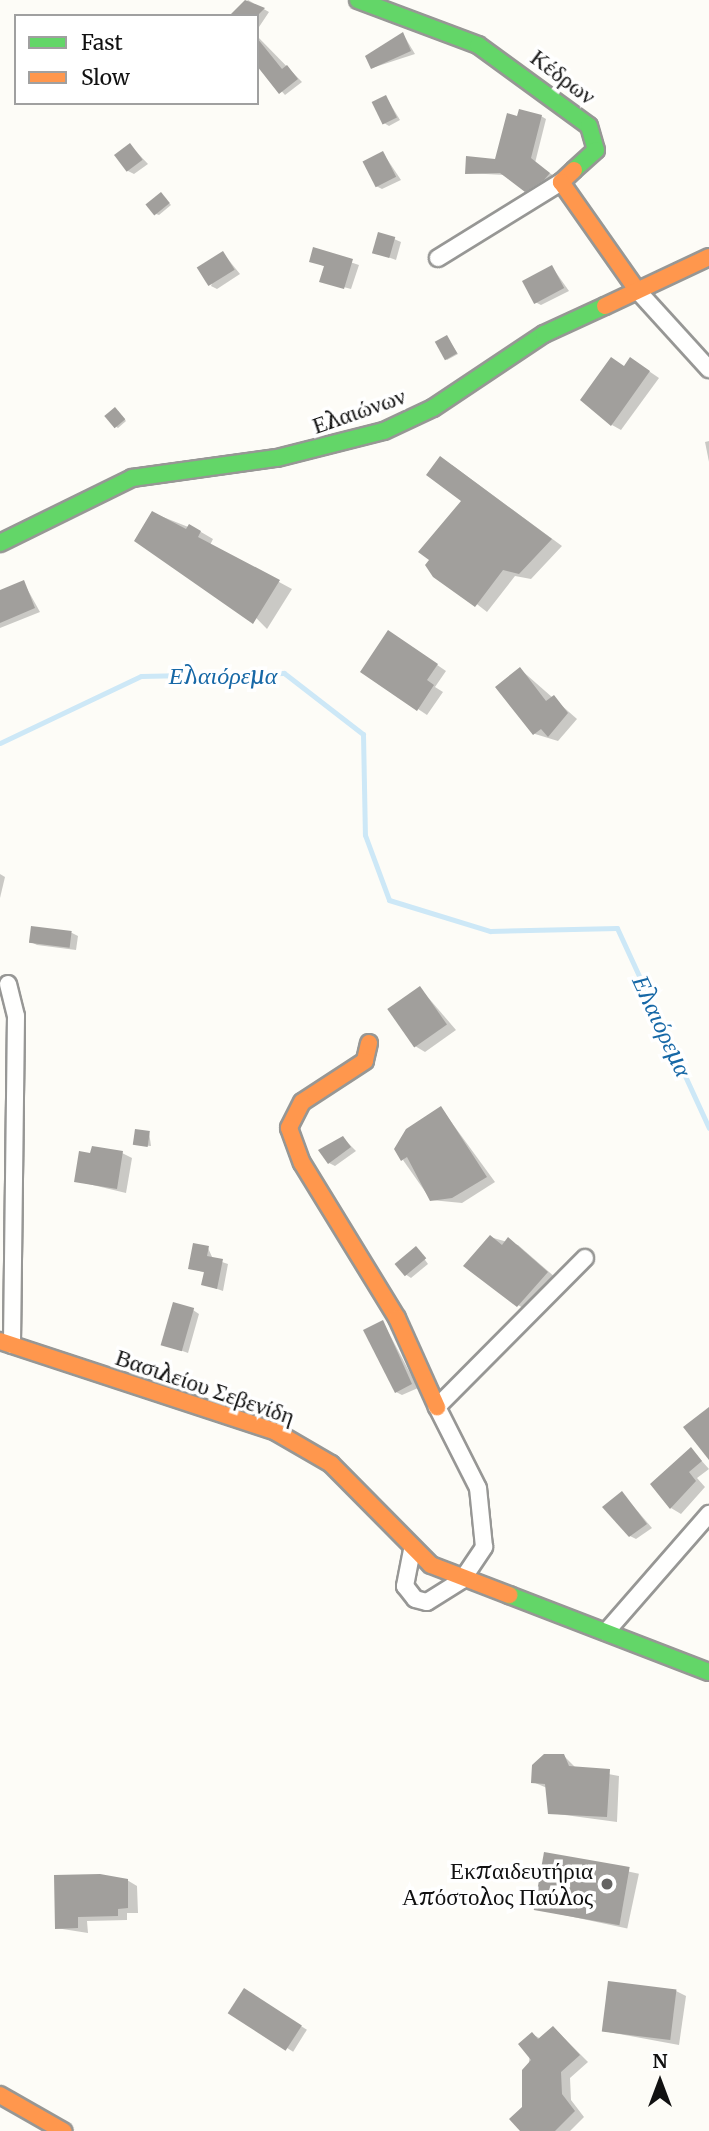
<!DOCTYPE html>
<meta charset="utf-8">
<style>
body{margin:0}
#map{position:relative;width:709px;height:2131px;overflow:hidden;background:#fdfcf7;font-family:Merriweather,serif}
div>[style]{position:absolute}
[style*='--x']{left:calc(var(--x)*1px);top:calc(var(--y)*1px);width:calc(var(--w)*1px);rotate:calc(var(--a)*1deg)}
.shadow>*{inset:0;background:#0003;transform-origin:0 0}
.stream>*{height:5px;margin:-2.5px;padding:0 2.5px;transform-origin:2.5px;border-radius:2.5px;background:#cde8f7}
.building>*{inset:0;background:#a19f9c;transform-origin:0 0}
.roads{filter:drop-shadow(2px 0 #979795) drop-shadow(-2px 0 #979795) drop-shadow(0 2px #979795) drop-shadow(0 -2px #979795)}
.street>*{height:16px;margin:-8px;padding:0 8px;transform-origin:8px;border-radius:8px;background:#fffffe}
.fast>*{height:16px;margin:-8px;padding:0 8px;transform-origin:8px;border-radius:8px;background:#63d668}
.slow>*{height:16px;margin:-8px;padding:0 8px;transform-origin:8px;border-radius:8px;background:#ff974d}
.dots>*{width:19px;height:19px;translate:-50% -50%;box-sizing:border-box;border:4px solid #fff;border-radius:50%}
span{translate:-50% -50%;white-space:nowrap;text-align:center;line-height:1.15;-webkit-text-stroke:7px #fff;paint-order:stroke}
.street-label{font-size:23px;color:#111}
.poi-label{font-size:23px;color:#111}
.right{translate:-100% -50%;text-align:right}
.water-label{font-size:24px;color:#1768a6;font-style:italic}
.legend{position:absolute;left:14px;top:14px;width:245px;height:91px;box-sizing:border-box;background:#fff;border:2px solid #a0a0a0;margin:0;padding:9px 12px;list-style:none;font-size:21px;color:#111}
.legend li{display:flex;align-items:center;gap:14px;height:35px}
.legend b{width:35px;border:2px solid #a0a0a0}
.north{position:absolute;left:625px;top:2047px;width:70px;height:70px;-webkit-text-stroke:5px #fff;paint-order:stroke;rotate:0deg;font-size:19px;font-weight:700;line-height:28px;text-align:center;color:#111}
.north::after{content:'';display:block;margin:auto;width:24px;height:32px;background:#111;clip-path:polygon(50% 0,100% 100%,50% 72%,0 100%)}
</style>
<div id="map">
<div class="shadow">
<i style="clip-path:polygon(248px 0,269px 12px,257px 30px,257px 16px,232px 16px)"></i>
<i style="clip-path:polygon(403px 34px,415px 54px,372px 68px)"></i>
<i style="clip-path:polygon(257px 36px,302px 82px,285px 95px,257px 63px)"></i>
<i style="clip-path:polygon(386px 97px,400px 120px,389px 126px,384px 123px)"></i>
<i style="clip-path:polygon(541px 116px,546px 119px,535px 163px,554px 176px,531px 194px,505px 175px,466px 173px,496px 161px,519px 118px)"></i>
<i style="clip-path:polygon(130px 145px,148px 164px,134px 174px,128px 171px)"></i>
<i style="clip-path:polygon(383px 153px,401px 180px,382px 189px,376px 186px)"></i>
<i style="clip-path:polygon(163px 196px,171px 205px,159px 215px,156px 214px)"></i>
<i style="clip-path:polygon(394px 239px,401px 242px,396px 260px,374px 252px)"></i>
<i style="clip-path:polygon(314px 250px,359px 265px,351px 289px,325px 282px,326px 267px,311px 261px)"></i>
<i style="clip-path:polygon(223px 253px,240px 274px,217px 289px,211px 286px)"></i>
<i style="clip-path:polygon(552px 267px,569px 291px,541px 305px,535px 302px)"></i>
<i style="clip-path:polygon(447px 337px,458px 354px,447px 360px,445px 358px)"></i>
<i style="clip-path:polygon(640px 365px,659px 378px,621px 430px,612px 425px,625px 368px)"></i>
<i style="clip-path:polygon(118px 411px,126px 421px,118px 428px,115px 426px)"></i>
<i style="clip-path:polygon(709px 441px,709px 462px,705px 442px)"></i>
<i style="clip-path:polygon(452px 465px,562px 546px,531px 579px,515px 576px,487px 612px,427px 565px,464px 501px)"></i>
<i style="clip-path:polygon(153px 513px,201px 532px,213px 539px,210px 545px,292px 589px,267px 629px)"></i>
<i style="clip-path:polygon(25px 585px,40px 612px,0 628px,0 595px)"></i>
<i style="clip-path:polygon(398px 638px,446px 671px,435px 687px,443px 692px,427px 715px,418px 709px)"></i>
<i style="clip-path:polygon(520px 669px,577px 719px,558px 741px,535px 734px,497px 687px)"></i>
<i style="clip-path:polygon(0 874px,5px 877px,0 898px)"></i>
<i style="clip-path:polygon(32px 928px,72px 933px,78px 936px,76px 950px,37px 945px,31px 942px)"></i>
<i style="clip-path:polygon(420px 988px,456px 1030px,425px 1052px,415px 1046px)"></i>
<i style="clip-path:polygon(441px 1108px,495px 1182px,462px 1203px,431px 1200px,403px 1160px)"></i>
<i style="clip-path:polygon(149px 1132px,151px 1146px,138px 1145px)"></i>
<i style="clip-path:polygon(343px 1138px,356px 1151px,335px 1166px,329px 1163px)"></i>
<i style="clip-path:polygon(122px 1153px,132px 1158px,126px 1193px,76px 1181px,92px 1155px)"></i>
<i style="clip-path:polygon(490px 1237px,518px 1245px,556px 1278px,528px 1311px,518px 1305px)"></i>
<i style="clip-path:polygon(208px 1248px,213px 1259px,228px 1264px,223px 1291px,203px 1284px,206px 1273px,190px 1268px)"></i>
<i style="clip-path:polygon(417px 1249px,428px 1264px,411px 1278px,405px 1274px)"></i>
<i style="clip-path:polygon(193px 1310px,199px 1314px,188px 1353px,163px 1344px)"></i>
<i style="clip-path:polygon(383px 1322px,418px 1388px,402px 1395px,396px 1392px)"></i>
<i style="clip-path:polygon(691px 1449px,709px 1469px,697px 1478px,705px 1487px,681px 1514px,671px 1508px)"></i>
<i style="clip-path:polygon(622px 1493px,652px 1528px,636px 1539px,630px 1536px)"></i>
<i style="clip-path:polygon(563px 1755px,576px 1768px,619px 1776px,617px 1822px,550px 1813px,547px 1788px,533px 1782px)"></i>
<i style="left:546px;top:1854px;width:95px;height:56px;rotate:12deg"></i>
<i style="clip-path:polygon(127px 1880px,137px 1886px,138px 1913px,127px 1913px,127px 1920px,87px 1921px,88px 1933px,56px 1928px)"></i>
<i style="left:245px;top:1991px;width:73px;height:26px;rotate:32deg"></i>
<i style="clip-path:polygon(676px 1991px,686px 1996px,679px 2045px,603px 2031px)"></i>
<i style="clip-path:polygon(554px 2028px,588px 2062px,570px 2078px,571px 2100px,584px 2117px,570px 2131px,529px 2131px,524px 2108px,532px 2034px,541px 2039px)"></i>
</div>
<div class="stream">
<i style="--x:0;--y:743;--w:156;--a:-25.4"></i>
<i style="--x:141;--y:676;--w:143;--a:-1.2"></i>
<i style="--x:284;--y:673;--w:100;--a:37.7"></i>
<i style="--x:363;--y:734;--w:101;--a:88.9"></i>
<i style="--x:365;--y:835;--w:69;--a:69.7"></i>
<i style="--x:389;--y:900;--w:106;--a:17.1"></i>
<i style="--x:490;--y:931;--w:127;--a:-1.4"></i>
<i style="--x:617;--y:928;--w:220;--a:65.3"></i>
</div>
<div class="building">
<i style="clip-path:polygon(245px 0,265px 8px,257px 16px,229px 16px)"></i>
<i style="clip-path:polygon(403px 32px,411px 51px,371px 69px,365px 56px)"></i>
<i style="clip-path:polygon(257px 38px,282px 69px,287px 65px,298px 79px,279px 94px,257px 66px)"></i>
<i style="left:386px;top:95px;width:25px;height:16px;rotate:64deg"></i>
<i style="clip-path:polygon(519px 109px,542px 115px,531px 158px,550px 173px,544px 180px,525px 192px,500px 173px,465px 174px,466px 156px,495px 159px,507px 113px,517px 116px)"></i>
<i style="left:130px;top:143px;width:21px;height:20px;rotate:53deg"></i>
<i style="left:383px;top:151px;width:29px;height:23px;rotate:63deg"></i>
<i style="left:161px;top:192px;width:14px;height:20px;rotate:51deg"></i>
<i style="left:378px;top:232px;width:18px;height:22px;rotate:16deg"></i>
<i style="clip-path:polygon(313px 247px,353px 259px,344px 289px,319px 282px,324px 266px,309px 262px)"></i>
<i style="left:223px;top:251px;width:22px;height:31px;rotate:58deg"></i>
<i style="left:552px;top:265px;width:26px;height:34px;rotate:62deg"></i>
<i style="left:447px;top:335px;width:21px;height:14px;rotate:61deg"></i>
<i style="clip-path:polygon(611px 357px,624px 366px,630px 357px,650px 371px,611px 426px,580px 400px)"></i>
<i style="left:115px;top:407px;width:16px;height:14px;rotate:50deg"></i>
<i style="clip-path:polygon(440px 456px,552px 539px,519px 574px,503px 570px,475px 607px,433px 577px,425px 565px,429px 560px,418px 552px,461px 501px,426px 475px)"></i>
<i style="clip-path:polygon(152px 511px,186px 529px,189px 524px,201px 531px,198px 537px,280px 580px,253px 624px,134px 541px)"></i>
<i style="clip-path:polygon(24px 580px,35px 608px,0 623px,0 590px)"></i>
<i style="clip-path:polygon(388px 630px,438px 664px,427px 680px,434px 685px,417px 711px,360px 672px)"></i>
<i style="clip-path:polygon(520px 667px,546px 701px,554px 695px,568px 713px,548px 737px,541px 729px,533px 735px,495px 687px)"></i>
<i style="left:31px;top:926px;width:41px;height:17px;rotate:7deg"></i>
<i style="left:420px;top:986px;width:47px;height:40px;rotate:55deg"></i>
<i style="clip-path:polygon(441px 1106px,487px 1177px,452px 1198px,430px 1201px,407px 1157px,401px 1161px,394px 1149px,406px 1129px)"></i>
<i style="left:135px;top:1129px;width:15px;height:16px;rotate:8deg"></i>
<i style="clip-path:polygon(343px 1136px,351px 1147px,328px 1164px,318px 1150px)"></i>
<i style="clip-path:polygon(92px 1146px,123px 1151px,117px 1189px,74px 1182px,79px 1151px,90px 1153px)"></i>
<i style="clip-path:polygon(490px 1235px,502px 1245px,508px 1237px,548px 1272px,517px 1307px,463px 1266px)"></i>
<i style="clip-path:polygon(193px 1243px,209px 1246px,207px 1256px,223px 1259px,217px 1289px,201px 1285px,204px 1272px,188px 1269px)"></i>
<i style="left:416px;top:1246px;width:16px;height:28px;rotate:50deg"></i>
<i style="left:173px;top:1302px;width:22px;height:45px;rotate:16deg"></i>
<i style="clip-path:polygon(383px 1320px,412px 1384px,395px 1393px,363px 1330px)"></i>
<i style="clip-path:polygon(709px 1407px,709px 1460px,683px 1427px)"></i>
<i style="clip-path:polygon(691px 1447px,702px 1461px,689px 1472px,696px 1481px,670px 1509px,650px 1484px)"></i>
<i style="clip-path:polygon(622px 1491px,647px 1524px,629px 1537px,602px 1507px)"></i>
<i style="clip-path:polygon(544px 1754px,564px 1754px,569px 1766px,610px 1769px,607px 1817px,548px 1814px,545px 1784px,531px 1783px,532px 1765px)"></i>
<i style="left:544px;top:1852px;width:87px;height:59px;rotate:10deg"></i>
<i style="clip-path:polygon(100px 1874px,128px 1879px,128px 1908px,118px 1909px,118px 1916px,78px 1917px,78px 1928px,55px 1929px,54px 1875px)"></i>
<i style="left:608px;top:1981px;width:69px;height:51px;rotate:7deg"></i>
<i style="left:244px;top:1988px;width:69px;height:30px;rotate:33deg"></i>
<i style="clip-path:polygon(553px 2026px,580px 2055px,561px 2072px,562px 2094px,575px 2111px,555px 2131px,520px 2131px,509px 2119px,522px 2107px,522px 2070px,531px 2060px,518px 2044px,532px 2032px,538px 2039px)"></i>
</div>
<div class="roads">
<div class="street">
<i style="--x:438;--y:258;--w:145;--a:-31.7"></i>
<i style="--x:637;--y:290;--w:107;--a:47.7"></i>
<i style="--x:8;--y:984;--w:33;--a:76"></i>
<i style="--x:16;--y:1016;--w:329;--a:90.7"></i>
<i style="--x:412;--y:1550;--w:37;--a:101"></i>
<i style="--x:405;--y:1586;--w:16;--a:52"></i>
<i style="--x:415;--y:1599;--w:12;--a:14"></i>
<i style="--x:427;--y:1602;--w:41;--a:-32.2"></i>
<i style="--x:462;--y:1580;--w:40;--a:-56"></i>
<i style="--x:484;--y:1547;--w:59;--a:-95.8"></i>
<i style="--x:478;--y:1488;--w:91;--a:-116.8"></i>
<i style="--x:437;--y:1407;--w:210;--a:-45.2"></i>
<i style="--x:606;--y:1632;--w:157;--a:-48.9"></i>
</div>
<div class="fast">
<i style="--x:358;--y:0;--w:128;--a:20.6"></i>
<i style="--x:478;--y:45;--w:137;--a:36.1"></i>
<i style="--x:589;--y:126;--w:25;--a:74"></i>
<i style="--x:596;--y:150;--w:30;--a:138"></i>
<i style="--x:0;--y:543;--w:147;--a:-26.2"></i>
<i style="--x:132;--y:478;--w:146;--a:-7.9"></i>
<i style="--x:277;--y:458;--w:110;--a:-14.2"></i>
<i style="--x:384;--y:431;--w:54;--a:-25.1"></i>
<i style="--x:433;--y:408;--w:133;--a:-33.7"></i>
<i style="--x:544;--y:334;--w:67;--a:-24.7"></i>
<i style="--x:509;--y:1595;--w:214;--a:21.1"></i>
</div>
<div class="slow">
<i style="--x:574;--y:170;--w:18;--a:137"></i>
<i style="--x:561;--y:182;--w:132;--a:54.9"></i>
<i style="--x:605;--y:306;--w:115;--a:-25.2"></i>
<i style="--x:369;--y:1043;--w:18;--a:103"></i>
<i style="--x:365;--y:1061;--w:75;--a:146.9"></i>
<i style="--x:302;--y:1102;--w:29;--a:117"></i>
<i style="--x:289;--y:1128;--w:37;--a:70"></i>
<i style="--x:302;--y:1163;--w:182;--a:58.5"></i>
<i style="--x:397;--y:1318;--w:98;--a:65.8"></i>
<i style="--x:0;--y:1341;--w:291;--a:18.2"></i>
<i style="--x:276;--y:1432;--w:64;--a:30.2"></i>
<i style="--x:331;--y:1464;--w:142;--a:45.3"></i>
<i style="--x:431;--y:1565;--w:84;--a:21"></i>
<i style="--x:0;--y:2095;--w:73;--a:29.7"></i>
</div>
</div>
<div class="dots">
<i style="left:607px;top:1884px;background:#646362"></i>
</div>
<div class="street-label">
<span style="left:563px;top:77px;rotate:37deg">Κέδρων</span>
<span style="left:359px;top:411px;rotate:-19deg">Ελαιώνων</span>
<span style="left:205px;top:1387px;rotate:19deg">Βασιλείου Σεβενίδη</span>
</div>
<div class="poi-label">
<span class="right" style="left:593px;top:1884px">Εκπαιδευτήρια<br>Απόστολος Παύλος</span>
</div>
<div class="water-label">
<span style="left:223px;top:676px">Ελαιόρεμα</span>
<span style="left:662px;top:1026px;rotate:65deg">Ελαιόρεμα</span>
</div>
<ul class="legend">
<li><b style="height:9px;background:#63d668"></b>Fast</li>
<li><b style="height:9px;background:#ff974d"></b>Slow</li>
</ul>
<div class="north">N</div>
</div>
